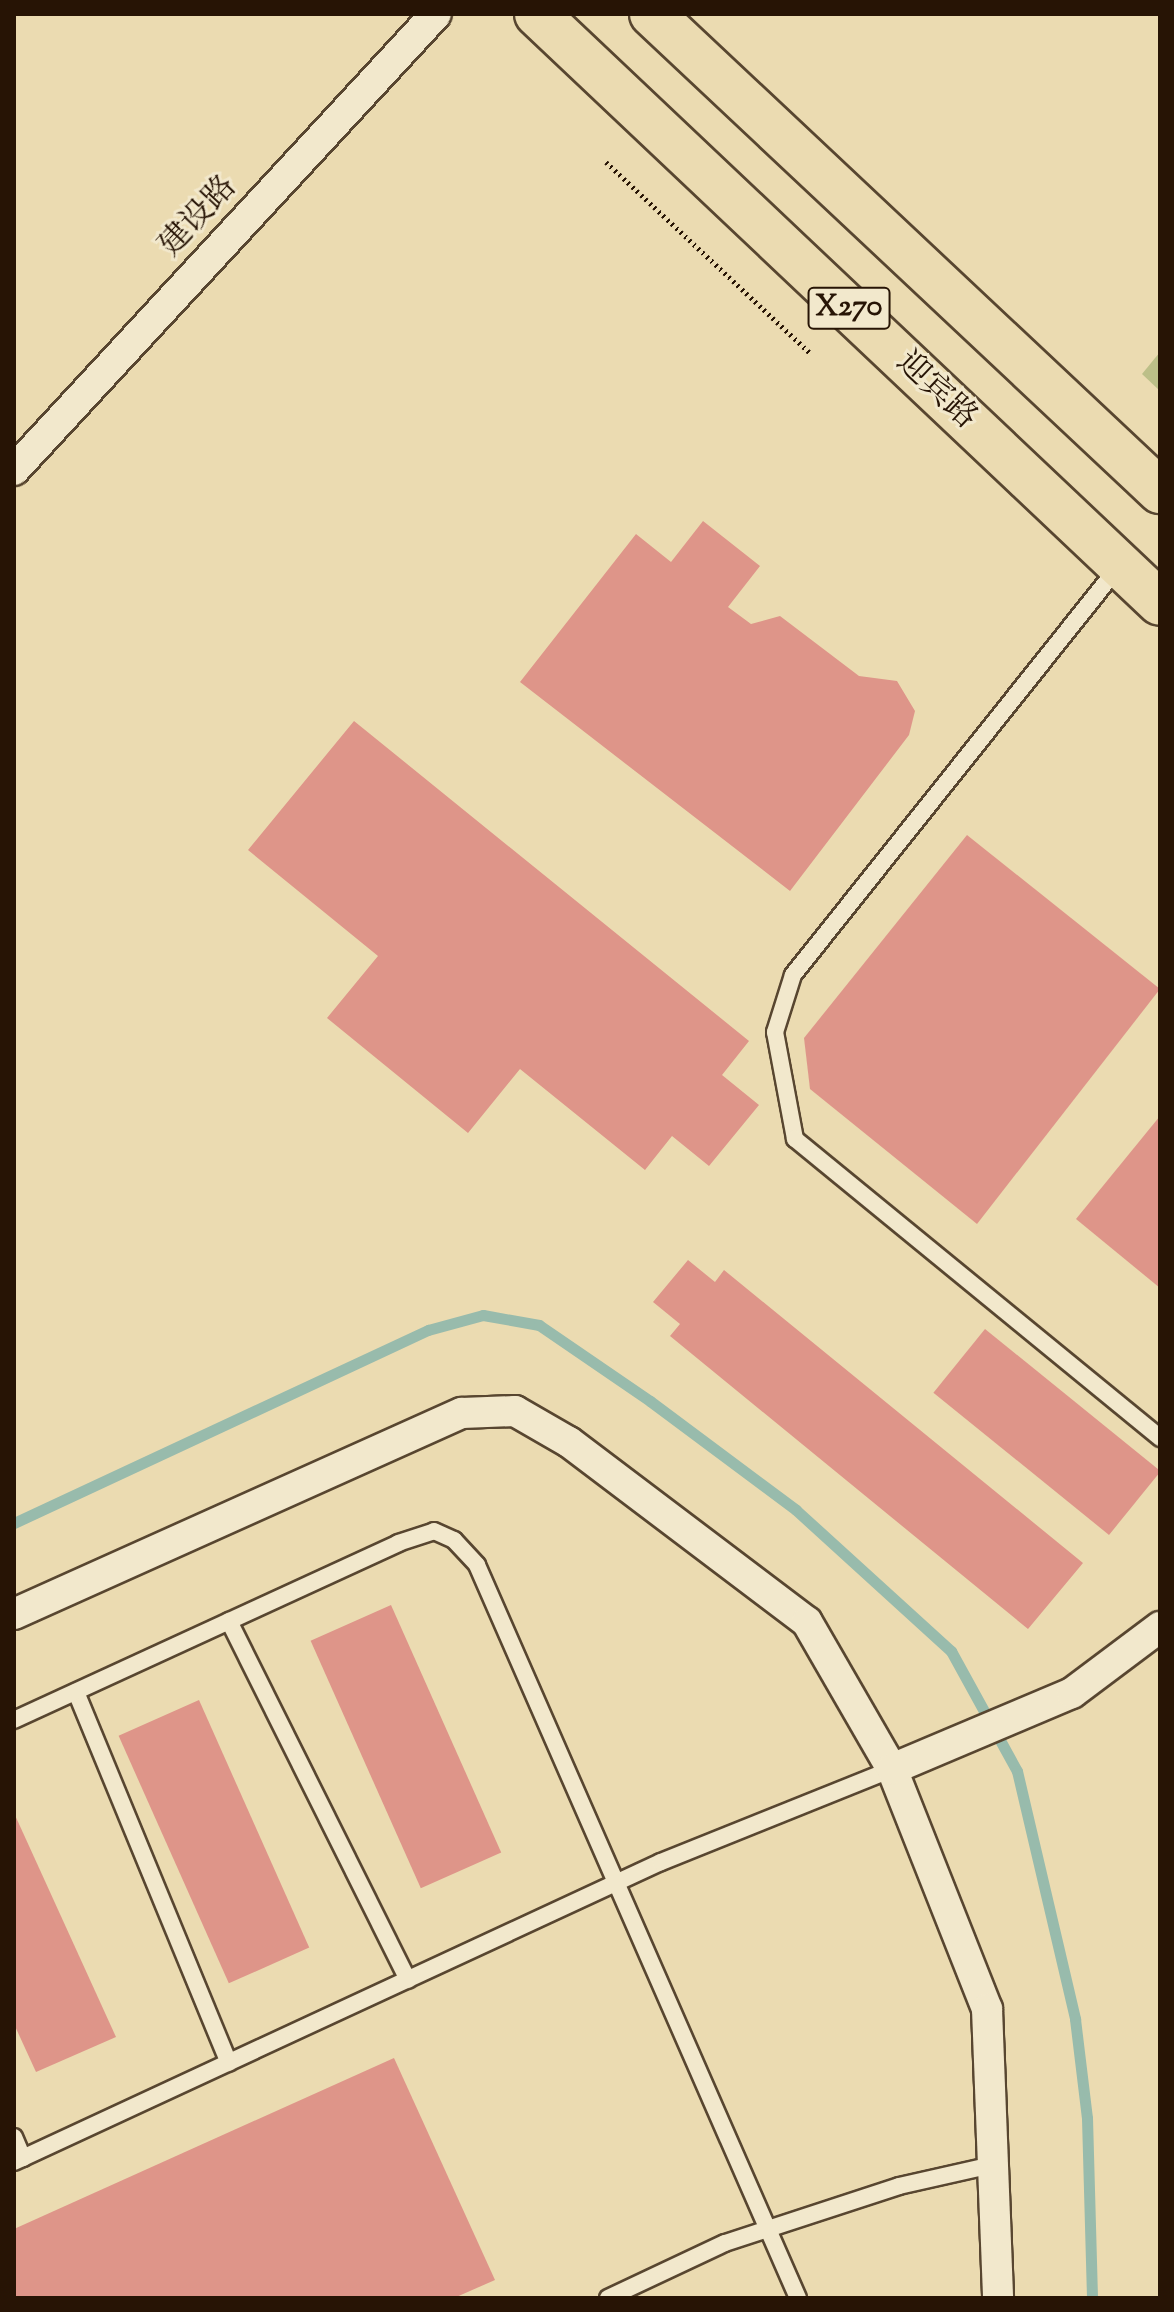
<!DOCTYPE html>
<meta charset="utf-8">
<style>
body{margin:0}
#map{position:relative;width:1174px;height:2312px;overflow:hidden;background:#ebdbb1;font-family:"Sorts Mill Goudy","Noto Serif SC",serif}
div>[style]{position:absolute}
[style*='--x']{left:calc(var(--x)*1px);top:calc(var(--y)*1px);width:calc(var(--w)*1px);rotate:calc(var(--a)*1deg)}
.green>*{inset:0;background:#bcbf88}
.stream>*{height:11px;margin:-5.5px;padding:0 5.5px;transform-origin:5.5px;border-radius:5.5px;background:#98bbac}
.building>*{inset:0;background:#de9589;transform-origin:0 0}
.path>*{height:5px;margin-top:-2.5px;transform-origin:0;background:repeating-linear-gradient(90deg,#271405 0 2px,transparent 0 6px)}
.roads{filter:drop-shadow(2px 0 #584630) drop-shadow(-2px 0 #584630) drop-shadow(0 2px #584630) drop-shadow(0 -2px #584630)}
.service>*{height:16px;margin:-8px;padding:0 8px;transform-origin:8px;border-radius:8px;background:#f2e8cc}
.minor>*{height:30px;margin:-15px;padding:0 15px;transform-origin:15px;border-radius:15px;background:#f2e8cc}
.primary>*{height:44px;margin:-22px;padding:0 22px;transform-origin:22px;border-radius:22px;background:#ebdbb1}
span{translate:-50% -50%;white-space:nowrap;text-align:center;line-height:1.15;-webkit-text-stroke:6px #f2e8cc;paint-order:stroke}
.shield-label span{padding:2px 6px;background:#f2e8cc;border:2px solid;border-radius:6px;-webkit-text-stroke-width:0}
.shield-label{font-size:30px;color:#271405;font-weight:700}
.street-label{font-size:32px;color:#271405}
.frame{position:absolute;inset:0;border:16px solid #271405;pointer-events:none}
</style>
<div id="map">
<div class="green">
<i style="clip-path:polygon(1160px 352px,1160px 391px,1142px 374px)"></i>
</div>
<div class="stream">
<i style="--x:14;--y:1523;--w:457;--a:-25"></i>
<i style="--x:428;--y:1330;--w:57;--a:-15.3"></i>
<i style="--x:483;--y:1315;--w:57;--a:10.1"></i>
<i style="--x:539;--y:1325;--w:135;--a:34.4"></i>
<i style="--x:650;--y:1401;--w:182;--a:36.7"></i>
<i style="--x:796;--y:1510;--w:210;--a:42.3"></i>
<i style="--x:951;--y:1651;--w:137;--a:61.2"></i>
<i style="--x:1017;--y:1771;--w:255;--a:76.8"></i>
<i style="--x:1075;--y:2019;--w:100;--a:83.1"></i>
<i style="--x:1087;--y:2118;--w:180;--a:88.4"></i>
</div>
<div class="building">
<i style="clip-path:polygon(703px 521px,760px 566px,728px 607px,751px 624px,780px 616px,859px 676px,897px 681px,915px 711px,909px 735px,790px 891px,520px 682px,636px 534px,671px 562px)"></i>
<i style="clip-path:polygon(354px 721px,749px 1041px,722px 1075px,759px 1105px,709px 1166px,672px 1136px,645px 1170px,520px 1069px,468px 1133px,327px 1018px,378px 956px,248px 850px)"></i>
<i style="clip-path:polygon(967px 835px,1160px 989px,977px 1224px,810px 1089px,804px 1038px)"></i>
<i style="clip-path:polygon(1160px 1116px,1160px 1288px,1076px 1219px)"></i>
<i style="clip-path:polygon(688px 1260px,715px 1282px,724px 1270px,1083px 1563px,1028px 1629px,670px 1336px,680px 1324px,653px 1302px)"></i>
<i style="left:985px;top:1329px;width:226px;height:82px;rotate:39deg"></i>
<i style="left:391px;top:1605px;width:271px;height:88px;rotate:66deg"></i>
<i style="left:199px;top:1700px;width:271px;height:88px;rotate:66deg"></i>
<i style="clip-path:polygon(14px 1813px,116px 2037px,36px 2072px,14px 2024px)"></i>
<i style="clip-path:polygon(394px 2058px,495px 2280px,454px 2298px,14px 2298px,14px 2229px)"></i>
</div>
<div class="path">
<i style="--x:606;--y:162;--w:279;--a:43.1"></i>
</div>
<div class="roads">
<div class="service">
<i style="--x:1119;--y:566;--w:523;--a:128.56"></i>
<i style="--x:793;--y:975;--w:60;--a:107.5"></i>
<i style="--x:775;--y:1032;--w:109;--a:79.4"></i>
<i style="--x:795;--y:1139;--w:472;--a:39.3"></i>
<i style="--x:229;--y:1621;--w:401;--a:63.5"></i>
<i style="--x:76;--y:1692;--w:401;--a:67.6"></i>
<i style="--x:14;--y:1720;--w:423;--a:-24.7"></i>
<i style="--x:398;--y:1543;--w:38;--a:-18"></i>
<i style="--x:434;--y:1531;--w:22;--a:24"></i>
<i style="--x:454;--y:1540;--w:34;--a:47"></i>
<i style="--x:477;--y:1565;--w:800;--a:66.35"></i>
<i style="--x:14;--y:2137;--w:23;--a:67"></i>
<i style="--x:14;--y:2162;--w:713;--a:-24.88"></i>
<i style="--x:661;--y:1862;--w:249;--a:-21.9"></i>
<i style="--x:608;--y:2298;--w:129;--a:-25.2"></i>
<i style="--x:725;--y:2243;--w:183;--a:-18.1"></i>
<i style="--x:899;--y:2186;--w:100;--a:-12.7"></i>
</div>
<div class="minor">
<i style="--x:14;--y:470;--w:621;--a:-47.22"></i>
<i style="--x:14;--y:1614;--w:491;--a:-24.2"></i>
<i style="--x:462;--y:1413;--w:53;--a:-2.2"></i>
<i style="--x:515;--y:1411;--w:62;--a:29.9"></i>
<i style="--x:569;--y:1442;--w:298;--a:37.1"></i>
<i style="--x:807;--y:1622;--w:170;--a:60"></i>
<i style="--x:892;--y:1769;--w:258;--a:68.4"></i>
<i style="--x:987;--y:2009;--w:289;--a:87.8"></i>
<i style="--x:892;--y:1769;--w:195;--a:-22.9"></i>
<i style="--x:1072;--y:1693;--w:110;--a:-36.9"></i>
</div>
<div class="primary">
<i style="--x:537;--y:14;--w:857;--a:43.39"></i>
<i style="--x:652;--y:14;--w:697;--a:43.2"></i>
</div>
</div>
<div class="shield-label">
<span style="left:849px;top:308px">X270</span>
</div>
<div class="street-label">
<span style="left:199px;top:217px;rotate:-47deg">建设路</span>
<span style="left:936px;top:391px;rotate:43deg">迎宾路</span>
</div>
<div class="frame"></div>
</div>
